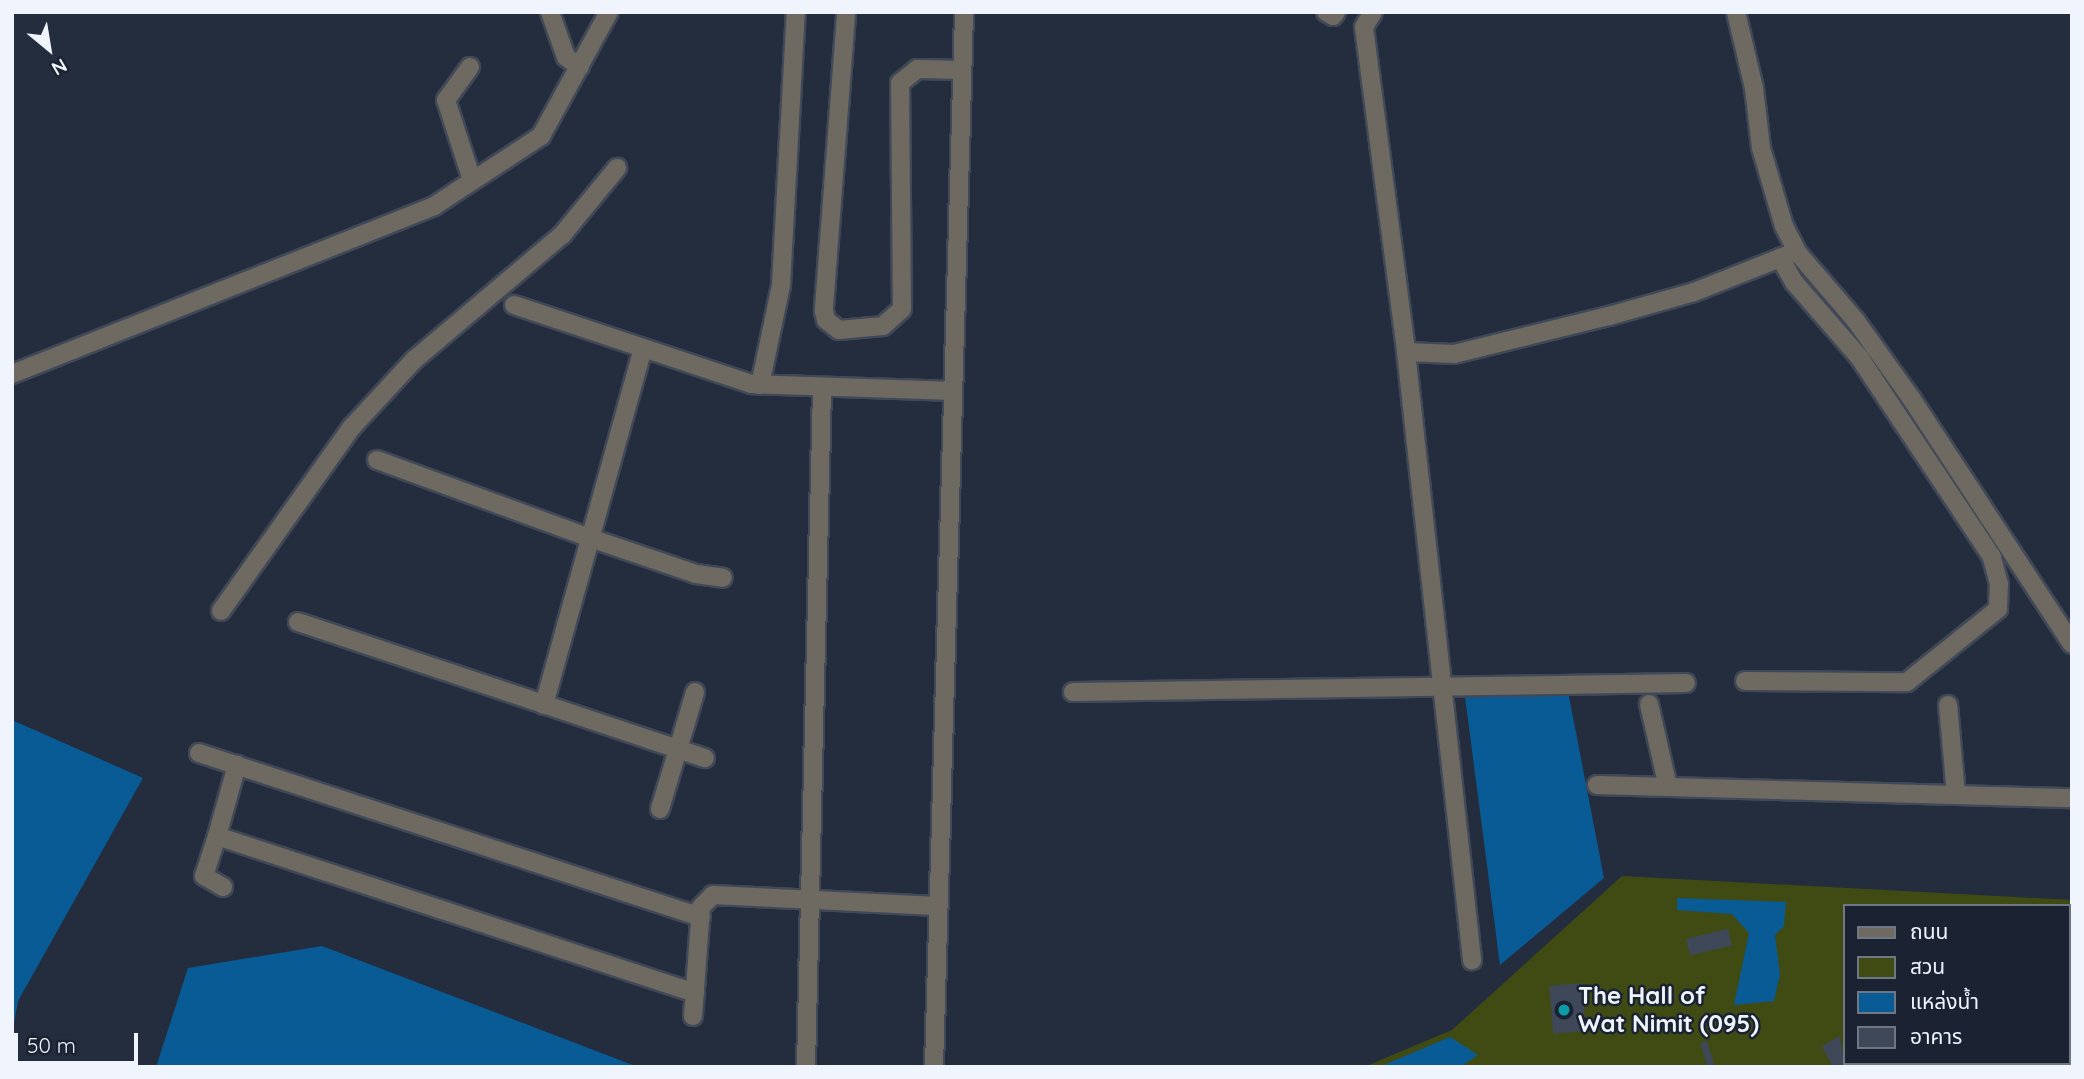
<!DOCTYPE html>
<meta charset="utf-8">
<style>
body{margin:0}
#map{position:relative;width:2084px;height:1079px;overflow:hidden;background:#242d3d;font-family:Quicksand,"Noto Sans Thai",sans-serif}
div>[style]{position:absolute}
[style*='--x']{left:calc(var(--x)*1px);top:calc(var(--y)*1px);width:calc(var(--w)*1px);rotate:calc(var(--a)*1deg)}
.green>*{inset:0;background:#404b14}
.water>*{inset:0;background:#085b94}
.building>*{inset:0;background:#3e4859;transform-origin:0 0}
.roads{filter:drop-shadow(2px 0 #414958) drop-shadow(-2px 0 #414958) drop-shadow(0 2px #414958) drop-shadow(0 -2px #414958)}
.minor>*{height:18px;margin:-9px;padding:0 9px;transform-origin:9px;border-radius:9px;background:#6e6a61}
.dots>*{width:19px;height:19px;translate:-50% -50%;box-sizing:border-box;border:4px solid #1b2333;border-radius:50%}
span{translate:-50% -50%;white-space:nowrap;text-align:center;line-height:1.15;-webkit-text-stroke:5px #1b2333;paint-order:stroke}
.poi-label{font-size:24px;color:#f0f4fd;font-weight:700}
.left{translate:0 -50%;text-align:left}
.frame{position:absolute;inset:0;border:14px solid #f0f4fd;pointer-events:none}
.legend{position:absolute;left:1843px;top:904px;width:228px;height:161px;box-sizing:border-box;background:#1b2333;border:2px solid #707784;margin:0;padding:9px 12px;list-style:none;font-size:21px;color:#f0f4fd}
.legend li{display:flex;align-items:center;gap:14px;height:35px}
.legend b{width:35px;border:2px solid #707784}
.north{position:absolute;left:14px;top:14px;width:70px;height:70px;-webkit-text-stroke:5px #1b2333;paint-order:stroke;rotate:150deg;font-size:19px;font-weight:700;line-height:28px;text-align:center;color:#f0f4fd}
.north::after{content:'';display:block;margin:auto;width:24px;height:32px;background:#f0f4fd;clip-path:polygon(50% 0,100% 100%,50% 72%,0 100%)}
.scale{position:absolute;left:14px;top:1033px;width:124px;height:32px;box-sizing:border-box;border:4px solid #f0f4fd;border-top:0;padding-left:9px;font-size:21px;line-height:24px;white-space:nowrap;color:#f0f4fd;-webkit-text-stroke:5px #1b2333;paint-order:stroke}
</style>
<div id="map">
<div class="green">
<i style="clip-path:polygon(evenodd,1622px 876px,2072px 900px,2072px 1067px,1364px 1067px,1452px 1030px,1622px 876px,1844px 906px,2068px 906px,2068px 1063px,1844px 1063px,1844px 906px)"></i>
</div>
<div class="water">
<i style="clip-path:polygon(1567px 686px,1604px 878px,1500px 965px,1464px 689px)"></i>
<i style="clip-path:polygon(12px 720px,143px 778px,18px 1001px,12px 1036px)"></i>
<i style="clip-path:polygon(1677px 898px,1786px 902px,1784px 926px,1775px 935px,1780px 974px,1774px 1001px,1734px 1005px,1749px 933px,1732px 914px,1677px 910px)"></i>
<i style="clip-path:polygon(322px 946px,638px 1067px,156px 1067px,188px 968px)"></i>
<i style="clip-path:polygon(1450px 1037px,1478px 1055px,1460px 1067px,1379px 1067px)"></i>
</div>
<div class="building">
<i style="left:1728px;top:929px;width:17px;height:43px;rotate:77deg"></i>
<i style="left:1582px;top:983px;width:48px;height:33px;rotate:85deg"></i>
<i style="clip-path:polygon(1840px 1036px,1844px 1063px,1854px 1063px,1833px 1067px,1822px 1046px)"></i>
<i style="left:1707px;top:1041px;width:24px;height:7px;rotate:73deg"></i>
<i style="clip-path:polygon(2072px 1046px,2072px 1067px,2024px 1067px,2068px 1063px)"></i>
<i style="clip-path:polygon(1896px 1063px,1955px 1063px,1955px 1064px,1897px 1067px)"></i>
</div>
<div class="roads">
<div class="minor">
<i style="--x:550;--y:12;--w:48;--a:70.4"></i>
<i style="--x:566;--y:57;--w:17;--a:36"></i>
<i style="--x:1326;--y:12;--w:8;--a:30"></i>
<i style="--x:1333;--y:16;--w:5;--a:-53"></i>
<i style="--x:1373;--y:12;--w:17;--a:121"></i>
<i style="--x:1364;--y:27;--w:328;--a:82.6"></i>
<i style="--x:1406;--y:352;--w:612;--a:83.8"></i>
<i style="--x:1736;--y:12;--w:78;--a:76.7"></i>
<i style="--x:1754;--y:88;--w:60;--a:83.3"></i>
<i style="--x:1761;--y:148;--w:81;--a:73.6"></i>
<i style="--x:1784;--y:226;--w:29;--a:63"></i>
<i style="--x:1797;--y:252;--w:91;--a:49.5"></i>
<i style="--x:1856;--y:321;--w:95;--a:54.5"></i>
<i style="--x:1911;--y:398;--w:294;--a:56.8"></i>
<i style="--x:846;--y:15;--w:297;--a:94.3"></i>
<i style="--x:824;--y:311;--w:9;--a:77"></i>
<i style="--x:826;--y:320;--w:16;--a:38"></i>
<i style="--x:839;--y:330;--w:44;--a:-5.2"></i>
<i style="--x:883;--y:326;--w:25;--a:-42"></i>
<i style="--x:902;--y:309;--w:226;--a:-90.5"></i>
<i style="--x:900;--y:83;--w:22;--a:-39"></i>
<i style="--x:917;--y:69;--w:45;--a:1.3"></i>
<i style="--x:470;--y:67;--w:41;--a:126"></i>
<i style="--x:446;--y:100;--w:84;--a:72"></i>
<i style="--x:514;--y:305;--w:250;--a:18.4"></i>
<i style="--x:751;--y:384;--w:202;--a:2"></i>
<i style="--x:1406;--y:352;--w:48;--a:2.4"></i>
<i style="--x:1454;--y:354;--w:160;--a:-13.8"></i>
<i style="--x:1609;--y:316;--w:88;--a:-15.8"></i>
<i style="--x:1694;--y:292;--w:103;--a:-21.6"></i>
<i style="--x:12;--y:374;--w:454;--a:-21.7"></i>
<i style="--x:434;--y:206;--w:128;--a:-33.2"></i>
<i style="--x:541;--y:136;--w:141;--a:-61.3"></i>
<i style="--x:760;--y:385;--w:102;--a:-78.1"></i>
<i style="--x:781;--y:285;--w:273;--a:-86.9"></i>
<i style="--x:377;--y:460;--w:227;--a:20.1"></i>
<i style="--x:590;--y:538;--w:112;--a:18.8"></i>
<i style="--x:696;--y:574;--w:27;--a:8"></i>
<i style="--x:221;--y:611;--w:226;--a:-54.6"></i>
<i style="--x:352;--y:427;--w:91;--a:-47.2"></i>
<i style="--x:414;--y:360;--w:194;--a:-40.2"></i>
<i style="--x:562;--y:235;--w:87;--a:-50.6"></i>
<i style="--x:298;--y:622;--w:429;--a:18.5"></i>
<i style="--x:1745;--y:681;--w:162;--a:0.4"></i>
<i style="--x:1907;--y:682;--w:117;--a:-38.7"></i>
<i style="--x:1998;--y:609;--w:25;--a:-88"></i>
<i style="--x:1999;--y:584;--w:28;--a:-105"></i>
<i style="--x:1992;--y:557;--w:239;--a:-123.6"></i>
<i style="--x:1860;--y:358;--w:101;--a:-131"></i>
<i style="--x:1794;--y:282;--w:28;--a:-120"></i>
<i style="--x:1073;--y:692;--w:613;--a:-0.84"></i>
<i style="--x:1649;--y:704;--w:85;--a:77.1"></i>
<i style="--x:544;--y:705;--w:370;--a:-74.5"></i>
<i style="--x:1948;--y:705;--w:90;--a:84.9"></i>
<i style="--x:199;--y:753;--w:528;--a:18.09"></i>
<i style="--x:1597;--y:785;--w:475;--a:1.6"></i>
<i style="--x:660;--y:809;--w:122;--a:-73.3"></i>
<i style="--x:217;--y:836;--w:74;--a:-74.3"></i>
<i style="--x:223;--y:887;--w:22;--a:-150"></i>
<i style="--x:204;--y:876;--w:42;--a:-72"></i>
<i style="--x:217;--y:836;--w:503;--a:18.18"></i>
<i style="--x:693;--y:1016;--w:109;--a:-85.8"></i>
<i style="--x:701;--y:907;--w:17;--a:-45"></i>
<i style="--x:713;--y:895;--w:225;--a:2.8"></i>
<i style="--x:806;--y:1067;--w:679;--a:-88.65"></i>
<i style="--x:934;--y:1067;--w:1055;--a:-88.37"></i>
</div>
</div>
<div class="dots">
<i style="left:1564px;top:1010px;background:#0f9aa8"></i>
</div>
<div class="poi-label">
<span class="left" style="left:1578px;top:1010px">The Hall of<br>Wat Nimit (095)</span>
</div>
<div class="frame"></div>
<ul class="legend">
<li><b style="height:9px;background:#6e6a61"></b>ถนน</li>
<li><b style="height:19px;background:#404b14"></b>สวน</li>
<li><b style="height:19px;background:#085b94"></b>แหล่งน้ำ</li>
<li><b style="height:19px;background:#3e4859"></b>อาคาร</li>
</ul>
<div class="north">N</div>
<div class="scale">50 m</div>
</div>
